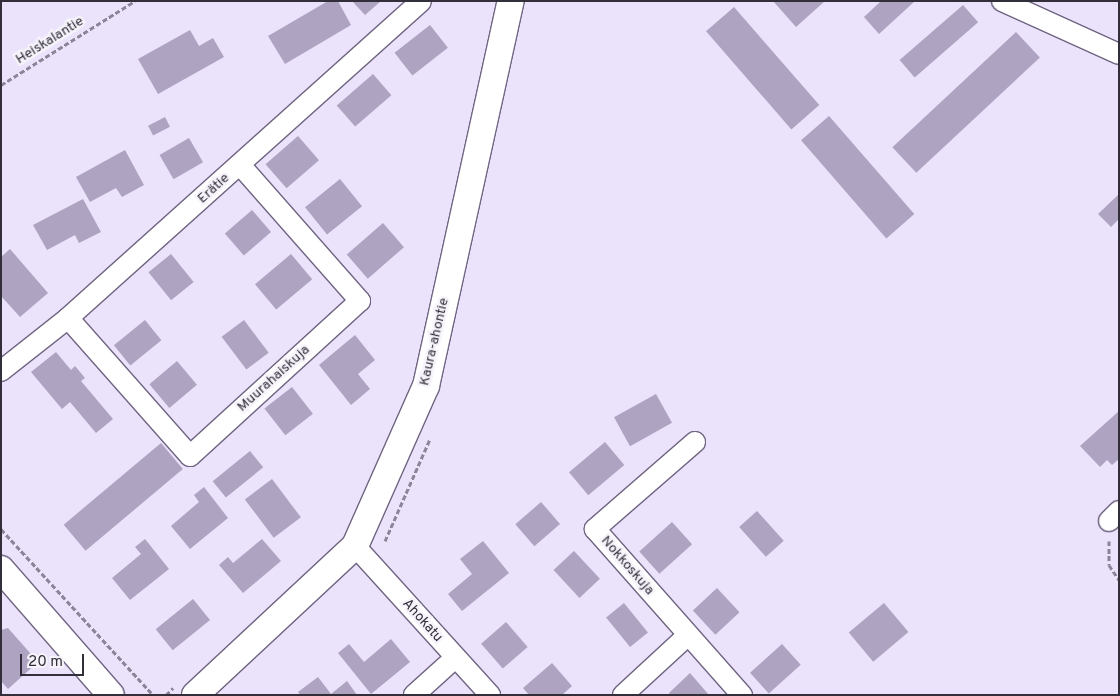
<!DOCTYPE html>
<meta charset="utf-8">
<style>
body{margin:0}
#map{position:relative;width:1120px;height:696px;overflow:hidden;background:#ebe2fc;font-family:Overpass,sans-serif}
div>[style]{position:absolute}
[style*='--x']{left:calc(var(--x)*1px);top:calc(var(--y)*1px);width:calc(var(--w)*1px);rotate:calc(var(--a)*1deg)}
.building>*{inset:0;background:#aea3c1;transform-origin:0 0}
.path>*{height:3px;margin-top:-1.5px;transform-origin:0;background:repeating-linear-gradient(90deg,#8b8598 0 5px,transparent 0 7.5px)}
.roads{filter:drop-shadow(1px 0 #706581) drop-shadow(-1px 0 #706581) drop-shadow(0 1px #706581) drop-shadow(0 -1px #706581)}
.minor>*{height:20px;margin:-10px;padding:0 10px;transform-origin:10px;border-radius:10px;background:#fff}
.tertiary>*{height:26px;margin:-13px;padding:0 13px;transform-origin:13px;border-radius:13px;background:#fff}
span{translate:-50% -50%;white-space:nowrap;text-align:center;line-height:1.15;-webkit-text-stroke:5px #f6f3fa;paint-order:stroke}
.street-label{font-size:14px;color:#322e3a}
.frame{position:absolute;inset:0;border:2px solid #322e3a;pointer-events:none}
.scale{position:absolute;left:20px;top:654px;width:64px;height:22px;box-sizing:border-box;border:2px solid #322e3a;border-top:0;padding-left:6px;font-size:15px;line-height:18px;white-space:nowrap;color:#322e3a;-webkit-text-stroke:4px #f6f3fa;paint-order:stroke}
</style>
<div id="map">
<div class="building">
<i style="clip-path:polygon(328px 1px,338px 1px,351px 25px,285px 64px,268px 36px)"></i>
<i style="clip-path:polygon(352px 1px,381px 1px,365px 15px)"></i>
<i style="clip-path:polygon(773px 1px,825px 1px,796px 27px)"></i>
<i style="clip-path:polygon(881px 1px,915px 1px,879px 34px,864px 17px)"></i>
<i style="left:963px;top:5px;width:23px;height:84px;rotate:49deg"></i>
<i style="left:734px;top:7px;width:130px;height:37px;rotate:49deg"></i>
<i style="left:430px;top:25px;width:29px;height:45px;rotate:52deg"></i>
<i style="clip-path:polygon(190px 30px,199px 46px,213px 38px,224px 57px,158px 94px,138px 59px)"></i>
<i style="left:1016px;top:32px;width:35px;height:169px;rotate:47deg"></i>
<i style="left:373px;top:74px;width:28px;height:48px;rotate:49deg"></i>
<i style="left:829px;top:116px;width:130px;height:37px;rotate:49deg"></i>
<i style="left:165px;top:117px;width:11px;height:19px;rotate:63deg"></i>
<i style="left:298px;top:136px;width:32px;height:43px;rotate:49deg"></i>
<i style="left:189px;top:138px;width:28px;height:34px;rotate:60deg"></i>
<i style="clip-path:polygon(125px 150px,144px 185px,122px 197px,116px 188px,90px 202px,76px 177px)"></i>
<i style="left:340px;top:179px;width:35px;height:45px;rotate:51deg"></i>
<i style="clip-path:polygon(1119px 194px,1119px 219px,1111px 227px,1098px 214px)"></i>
<i style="clip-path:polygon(83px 199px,101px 232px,79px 243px,75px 235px,47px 250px,33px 225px)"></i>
<i style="left:252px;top:210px;width:29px;height:36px;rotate:49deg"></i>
<i style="left:383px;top:223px;width:32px;height:48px;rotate:49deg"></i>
<i style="clip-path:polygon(10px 249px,48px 293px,20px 317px,1px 296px,1px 257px)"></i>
<i style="left:171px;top:254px;width:36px;height:29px;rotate:51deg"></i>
<i style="left:291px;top:254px;width:33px;height:47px;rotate:50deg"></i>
<i style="left:145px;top:320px;width:26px;height:40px;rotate:51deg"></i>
<i style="left:244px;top:320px;width:41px;height:28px;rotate:53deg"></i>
<i style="clip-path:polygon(355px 335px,375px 360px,358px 374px,370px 389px,351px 405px,319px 365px)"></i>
<i style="clip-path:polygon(56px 352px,71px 370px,75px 366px,85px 378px,81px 381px,113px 419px,96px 433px,70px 402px,62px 409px,31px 372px)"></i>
<i style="left:177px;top:361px;width:31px;height:36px;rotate:50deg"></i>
<i style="left:292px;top:387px;width:34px;height:35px;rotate:52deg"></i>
<i style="left:656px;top:394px;width:33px;height:48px;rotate:61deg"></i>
<i style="clip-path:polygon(1119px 411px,1119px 459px,1112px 465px,1107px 460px,1100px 467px,1080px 446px)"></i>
<i style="left:605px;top:442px;width:30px;height:47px;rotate:50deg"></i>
<i style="left:161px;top:443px;width:34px;height:127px;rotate:50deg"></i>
<i style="left:250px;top:451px;width:21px;height:48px;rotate:51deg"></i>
<i style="left:272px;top:479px;width:48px;height:34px;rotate:53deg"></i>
<i style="clip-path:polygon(204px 487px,228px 518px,190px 549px,171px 526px,199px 502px,194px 495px)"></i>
<i style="left:541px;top:502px;width:29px;height:34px;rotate:49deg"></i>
<i style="left:757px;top:511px;width:40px;height:24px;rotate:48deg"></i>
<i style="left:672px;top:522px;width:30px;height:44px;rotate:48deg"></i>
<i style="clip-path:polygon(145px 539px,169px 569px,130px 600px,112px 578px,141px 554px,135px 547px)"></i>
<i style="clip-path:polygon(262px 539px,281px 561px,243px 593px,219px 565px,228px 557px,233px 563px)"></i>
<i style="clip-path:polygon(483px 541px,509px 573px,462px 611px,448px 594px,472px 574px,460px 559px)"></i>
<i style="left:574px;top:551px;width:38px;height:28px;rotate:47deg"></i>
<i style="left:717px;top:588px;width:33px;height:33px;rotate:47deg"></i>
<i style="left:193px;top:599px;width:27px;height:48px;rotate:51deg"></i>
<i style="left:624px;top:603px;width:38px;height:23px;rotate:51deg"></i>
<i style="left:884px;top:603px;width:38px;height:46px;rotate:50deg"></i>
<i style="left:506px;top:622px;width:33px;height:33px;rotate:49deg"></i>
<i style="clip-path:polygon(8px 628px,38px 662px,8px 689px,1px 681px,1px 630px)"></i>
<i style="clip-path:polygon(391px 639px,410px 662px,371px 694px,338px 653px,349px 644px,364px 662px)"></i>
<i style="left:782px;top:644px;width:28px;height:43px;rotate:48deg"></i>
<i style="clip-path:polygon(552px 663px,572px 686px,562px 695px,529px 695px,523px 688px)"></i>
<i style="clip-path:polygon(690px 673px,709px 695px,670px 695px,669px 693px)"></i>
<i style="clip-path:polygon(318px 677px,331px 694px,347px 681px,357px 695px,300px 695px,298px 692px)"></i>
</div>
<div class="path">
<i style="--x:1;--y:85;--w:158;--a:-32.1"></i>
<i style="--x:1;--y:529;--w:225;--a:47.5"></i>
<i style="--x:385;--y:541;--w:111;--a:-66.2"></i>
<i style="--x:1109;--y:541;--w:24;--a:90"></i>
<i style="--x:1109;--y:565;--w:18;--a:56"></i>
<i style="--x:166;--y:695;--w:10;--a:-45"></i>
</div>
<div class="roads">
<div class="minor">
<i style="--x:1002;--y:1;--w:128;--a:24.4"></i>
<i style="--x:68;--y:318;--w:184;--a:48.5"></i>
<i style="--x:190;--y:456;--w:230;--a:-42.4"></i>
<i style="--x:360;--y:301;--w:181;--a:-131.4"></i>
<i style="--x:1;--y:371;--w:85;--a:-38.3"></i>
<i style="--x:68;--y:318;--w:474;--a:-41.9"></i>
<i style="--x:695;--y:442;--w:133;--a:139"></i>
<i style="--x:595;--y:529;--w:222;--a:48.5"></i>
<i style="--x:1109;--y:521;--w:14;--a:-45"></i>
<i style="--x:355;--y:546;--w:201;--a:47.8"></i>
<i style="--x:414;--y:695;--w:55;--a:-42.1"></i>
<i style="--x:623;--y:695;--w:88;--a:-42.7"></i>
</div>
<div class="tertiary">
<i style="--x:1;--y:569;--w:167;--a:48.9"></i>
<i style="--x:195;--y:695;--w:219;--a:-43"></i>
<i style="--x:355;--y:546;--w:175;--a:-66.1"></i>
<i style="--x:426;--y:386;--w:394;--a:-77.6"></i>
</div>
</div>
<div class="street-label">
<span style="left:50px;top:41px;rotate:-32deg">Heiskalantie</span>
<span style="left:214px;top:189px;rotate:-42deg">Erätie</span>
<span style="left:435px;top:342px;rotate:-77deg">Kaura-ahontie</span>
<span style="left:274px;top:379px;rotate:-42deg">Muurahaiskuja</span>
<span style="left:627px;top:566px;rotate:49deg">Nokkoskuja</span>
<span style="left:422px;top:621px;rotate:48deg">Ahokatu</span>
</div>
<div class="frame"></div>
<div class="scale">20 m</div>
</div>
